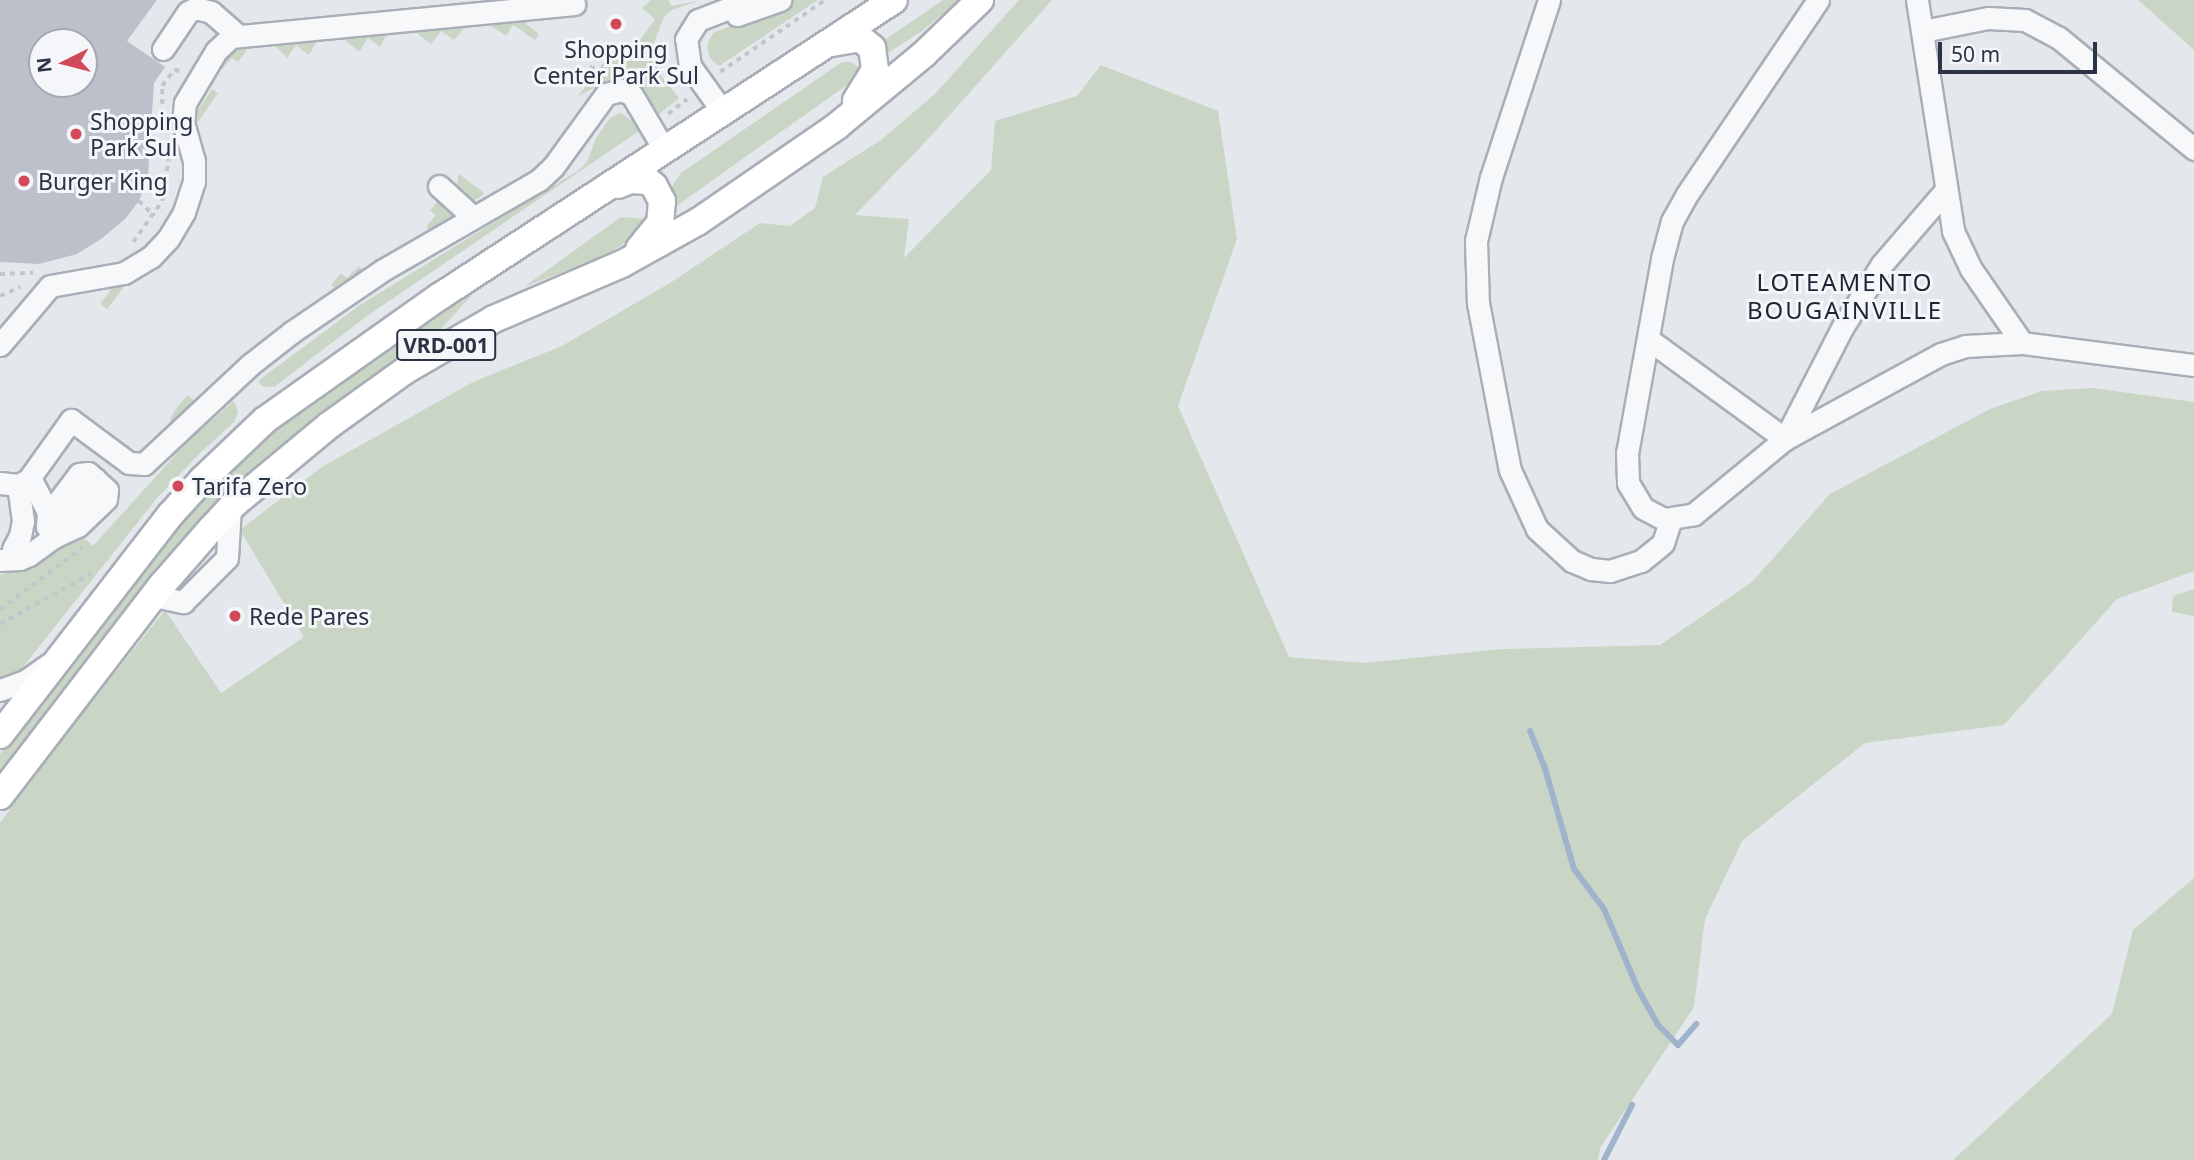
<!DOCTYPE html>
<style>
body{margin:0}
#map{position:relative;width:2194px;height:1160px;overflow:hidden;background:#e4e7ec;font-family:"Noto Sans",sans-serif}
div>[style]{position:absolute}
[style*='--x']{left:calc(var(--x)*1px);top:calc(var(--y)*1px);width:calc(var(--w)*1px);rotate:calc(var(--a)*1deg)}
.green>*{inset:0;background:#c9d6c5;transform-origin:0 0}
.stream>*{height:6px;margin:-3px;padding:0 3px;transform-origin:3px;border-radius:3px;background:#9fb4cc}
.building>*{inset:0;background:#bbc0ca}
.path>*{height:3.5px;margin-top:-1.75px;transform-origin:0;background:repeating-linear-gradient(90deg,#c2c5cb 0 5px,transparent 0 10px)}
.roads{filter:drop-shadow(2px 0 #a9aeb7) drop-shadow(-2px 0 #a9aeb7) drop-shadow(0 2px #a9aeb7) drop-shadow(0 -2px #a9aeb7)}
.minor>*{height:21px;margin:-10.5px;padding:0 10.5px;transform-origin:10.5px;border-radius:10.5px;background:#f7f8fa}
.major>*{height:26px;margin:-13px;padding:0 13px;transform-origin:13px;border-radius:13px;background:#fff}
.dots>*{width:19px;height:19px;translate:-50% -50%;box-sizing:border-box;border:4px solid #f4f6f9;border-radius:50%}
span{translate:-50% -50%;white-space:nowrap;text-align:center;line-height:1.15;-webkit-text-stroke:6px #f4f6f9;paint-order:stroke}
.shield-label span{padding:2px 5px;background:#f4f6f9;border:2px solid;border-radius:5px;-webkit-text-stroke-width:0}
.shield-label{font-size:21px;color:#2b3445;font-weight:700}
.poi-label{font-size:23px;color:#2b3445}
.left{translate:0 -50%;text-align:left}
.neighbourhood-label{font-size:24px;color:#1d2536;letter-spacing:2px}
.north{position:absolute;left:28px;top:28px;width:70px;height:70px;box-sizing:border-box;background:#f4f6f9;border:2px solid #a4a8b1;border-radius:50%;rotate:264deg;font-size:19px;font-weight:700;line-height:28px;text-align:center;color:#2b3445}
.north::after{content:'';display:block;margin:auto;width:24px;height:32px;background:#d1495b;clip-path:polygon(50% 0,100% 100%,50% 72%,0 100%)}
.scale{position:absolute;left:1938px;top:42px;width:159px;height:32px;box-sizing:border-box;border:4px solid #2b3445;border-top:0;padding-left:9px;font-size:21px;line-height:24px;white-space:nowrap;color:#2b3445;-webkit-text-stroke:5px #f4f6f9;paint-order:stroke}
</style>
<div id="map">
<div class="green">
<i style="clip-path:polygon(651px 0,668px 0,672px 6px,700px 0,672px 10px,664px 17px,653px 45px,658px 72px,679px 98px,656px 117px,646px 92px,631px 81px,606px 82px,578px 96px,611px 53px,624px 63px,655px 19px,642px 8px)"></i>
<i style="clip-path:polygon(794px 0,818px 0,719px 66px,710px 58px,707px 45px,713px 33px)"></i>
<i style="clip-path:polygon(943px 0,959px 0,922px 31px,888px 53px,883px 41px)"></i>
<i style="clip-path:polygon(1019px 0,1052px 0,930px 137px,855px 215px,909px 219px,904px 258px,991px 170px,995px 121px,1077px 96px,1101px 65px,1218px 111px,1237px 239px,1178px 406px,1289px 657px,1365px 663px,1502px 649px,1660px 645px,1752px 582px,1830px 494px,1990px 409px,2042px 391px,2093px 388px,2194px 402px,2194px 571px,2117px 599px,2004px 725px,1865px 743px,1742px 841px,1705px 919px,1694px 1007px,1600px 1148px,1598px 1160px,0 1160px,0 823px,61px 740px,165px 610px,221px 693px,304px 637px,240px 530px,322px 467px,473px 382px,562px 346px,670px 283px,760px 223px,790px 226px,815px 208px,823px 177px,881px 140px,936px 93px)"></i>
<i style="clip-path:polygon(2138px 0,2194px 0,2194px 50px,2182px 39px)"></i>
<i style="clip-path:polygon(533px 12px,526px 24px,539px 34px,535px 40px,513px 25px,506px 36px,491px 26px,495px 18px)"></i>
<i style="clip-path:polygon(463px 25px,465px 27px,454px 40px,441px 31px,431px 44px,418px 34px,417px 30px)"></i>
<i style="clip-path:polygon(388px 32px,380px 47px,368px 38px,359px 52px,343px 38px)"></i>
<i style="clip-path:polygon(318px 39px,309px 55px,296px 45px,287px 58px,275px 46px)"></i>
<i style="clip-path:polygon(241px 47px,247px 50px,238px 62px,232px 58px,222px 69px,220px 64px,232px 49px)"></i>
<i style="clip-path:polygon(842px 62px,851px 62px,858px 67px,859px 72px,854px 80px,675px 207px,671px 188px,681px 173px)"></i>
<i style="left:212px;top:89px;width:7px;height:35px;rotate:34deg"></i>
<i style="clip-path:polygon(621px 113px,642px 129px,367px 316px,274px 387px,262px 386px,258px 381px,360px 305px,579px 170px,587px 162px,596px 138px,610px 118px)"></i>
<i style="clip-path:polygon(459px 174px,484px 193px,479px 198px,470px 202px,456px 190px)"></i>
<i style="clip-path:polygon(440px 198px,457px 215px,430px 230px,426px 227px,436px 215px,430px 211px)"></i>
<i style="clip-path:polygon(621px 217px,646px 219px,648px 222px,642px 232px,606px 255px,524px 287px)"></i>
<i style="clip-path:polygon(359px 266px,365px 271px,338px 290px,331px 285px,341px 273px,347px 278px)"></i>
<i style="left:119px;top:278px;width:9px;height:32px;rotate:36deg"></i>
<i style="clip-path:polygon(472px 295px,426px 345px,318px 423px,0 784px,0 754px,123px 595px,203px 497px,238px 460px,286px 421px,409px 332px)"></i>
<i style="clip-path:polygon(188px 395px,196px 402px,172px 422px,170px 420px,177px 407px)"></i>
<i style="clip-path:polygon(234px 401px,238px 413px,234px 422px,198px 455px,157px 498px,15px 677px,0 686px,0 575px,33px 560px,76px 530px,93px 546px,188px 441px)"></i>
<i style="clip-path:polygon(2194px 589px,2194px 616px,2172px 612px,2173px 596px)"></i>
<i style="clip-path:polygon(2194px 878px,2194px 1160px,1953px 1160px,2112px 1014px,2133px 930px)"></i>
</div>
<div class="stream">
<i style="--x:1530;--y:731;--w:37;--a:68"></i>
<i style="--x:1544;--y:765;--w:108;--a:73.9"></i>
<i style="--x:1574;--y:869;--w:50;--a:53.1"></i>
<i style="--x:1604;--y:909;--w:87;--a:67"></i>
<i style="--x:1638;--y:989;--w:41;--a:60.9"></i>
<i style="--x:1658;--y:1025;--w:28;--a:45"></i>
<i style="--x:1678;--y:1045;--w:28;--a:-49"></i>
<i style="--x:1604;--y:1160;--w:62;--a:-63"></i>
</div>
<div class="building">
<i style="clip-path:polygon(evenodd,0 0,157px 0,127px 41px,165px 67px,154px 83px,148px 175px,139px 201px,125px 219px,101px 239px,77px 254px,39px 264px,0 262px,0 0,42px 42px,84px 42px,84px 84px,42px 84px,42px 42px)"></i>
</div>
<div class="path">
<i style="--x:590;--y:67;--w:14;--a:21"></i>
<i style="--x:720;--y:72;--w:127;--a:-34.4"></i>
<i style="--x:162;--y:104;--w:18;--a:-90"></i>
<i style="--x:162;--y:86;--w:21;--a:-53"></i>
<i style="--x:175;--y:69;--w:6;--a:31"></i>
<i style="--x:668;--y:114;--w:24;--a:-38"></i>
<i style="--x:152;--y:121;--w:10;--a:-17"></i>
<i style="--x:139;--y:201;--w:21;--a:43"></i>
<i style="--x:133;--y:242;--w:50;--a:-54.7"></i>
<i style="--x:162;--y:201;--w:47;--a:-81.3"></i>
<i style="--x:0;--y:274;--w:33;--a:-2"></i>
<i style="--x:0;--y:296;--w:22;--a:-24"></i>
<i style="--x:0;--y:610;--w:103;--a:-37.1"></i>
<i style="--x:0;--y:624;--w:110;--a:-28.9"></i>
</div>
<div class="roads">
<div class="minor">
<i style="--x:1549;--y:0;--w:186;--a:108.1"></i>
<i style="--x:1491;--y:177;--w:66;--a:103.2"></i>
<i style="--x:1476;--y:241;--w:62;--a:88.2"></i>
<i style="--x:1478;--y:303;--w:170;--a:79.2"></i>
<i style="--x:1510;--y:470;--w:65;--a:65.4"></i>
<i style="--x:1537;--y:529;--w:47;--a:42.4"></i>
<i style="--x:1572;--y:561;--w:21;--a:23"></i>
<i style="--x:1591;--y:569;--w:19;--a:6"></i>
<i style="--x:1610;--y:571;--w:33;--a:-18"></i>
<i style="--x:1641;--y:561;--w:28;--a:-39"></i>
<i style="--x:1663;--y:543;--w:25;--a:-72"></i>
<i style="--x:1818;--y:0;--w:236;--a:124"></i>
<i style="--x:1686;--y:196;--w:29;--a:119"></i>
<i style="--x:1672;--y:221;--w:39;--a:105"></i>
<i style="--x:1662;--y:259;--w:197;--a:100.2"></i>
<i style="--x:1627;--y:453;--w:30;--a:88"></i>
<i style="--x:1628;--y:483;--w:29;--a:59"></i>
<i style="--x:1643;--y:508;--w:24;--a:28"></i>
<i style="--x:1664;--y:519;--w:30;--a:-9"></i>
<i style="--x:1694;--y:514;--w:118;--a:-39.5"></i>
<i style="--x:1785;--y:439;--w:178;--a:-28.6"></i>
<i style="--x:1941;--y:354;--w:25;--a:-18"></i>
<i style="--x:1965;--y:346;--w:57;--a:-3"></i>
<i style="--x:2022;--y:343;--w:173;--a:7.3"></i>
<i style="--x:1917;--y:0;--w:234;--a:81.1"></i>
<i style="--x:1953;--y:231;--w:42;--a:64.7"></i>
<i style="--x:1971;--y:269;--w:90;--a:55.4"></i>
<i style="--x:737;--y:15;--w:46;--a:-19.2"></i>
<i style="--x:1923;--y:31;--w:66;--a:-11.3"></i>
<i style="--x:1988;--y:18;--w:37;--a:3"></i>
<i style="--x:2025;--y:20;--w:38;--a:28"></i>
<i style="--x:2059;--y:38;--w:175;--a:39.4"></i>
<i style="--x:163;--y:49;--w:45;--a:-56"></i>
<i style="--x:188;--y:12;--w:9;--a:-27"></i>
<i style="--x:196;--y:8;--w:16;--a:15"></i>
<i style="--x:211;--y:12;--w:35;--a:41"></i>
<i style="--x:723;--y:112;--w:57;--a:-125.7"></i>
<i style="--x:690;--y:66;--w:27;--a:-98"></i>
<i style="--x:686;--y:39;--w:22;--a:-58"></i>
<i style="--x:698;--y:20;--w:56;--a:-21"></i>
<i style="--x:439;--y:186;--w:46;--a:42.4"></i>
<i style="--x:1648;--y:339;--w:170;--a:36.1"></i>
<i style="--x:1785;--y:439;--w:125;--a:-62.8"></i>
<i style="--x:1842;--y:328;--w:75;--a:-58"></i>
<i style="--x:1882;--y:264;--w:96;--a:-49.2"></i>
<i style="--x:0;--y:345;--w:77;--a:-49.7"></i>
<i style="--x:50;--y:286;--w:75;--a:-10"></i>
<i style="--x:124;--y:273;--w:31;--a:-31"></i>
<i style="--x:151;--y:257;--w:25;--a:-47"></i>
<i style="--x:168;--y:239;--w:31;--a:-59"></i>
<i style="--x:184;--y:212;--w:32;--a:-72"></i>
<i style="--x:194;--y:182;--w:21;--a:-90"></i>
<i style="--x:194;--y:161;--w:41;--a:-105.8"></i>
<i style="--x:183;--y:122;--w:19;--a:-84"></i>
<i style="--x:185;--y:103;--w:61;--a:-59.2"></i>
<i style="--x:216;--y:51;--w:21;--a:-43"></i>
<i style="--x:231;--y:37;--w:345;--a:-5.5"></i>
<i style="--x:30;--y:478;--w:38;--a:62"></i>
<i style="--x:48;--y:512;--w:15;--a:94"></i>
<i style="--x:0;--y:483;--w:18;--a:6"></i>
<i style="--x:18;--y:485;--w:11;--a:-27"></i>
<i style="--x:28;--y:480;--w:74;--a:-54.4"></i>
<i style="--x:71;--y:420;--w:72;--a:36.6"></i>
<i style="--x:129;--y:463;--w:15;--a:4"></i>
<i style="--x:144;--y:464;--w:146;--a:-43.1"></i>
<i style="--x:251;--y:364;--w:52;--a:-38"></i>
<i style="--x:292;--y:332;--w:110;--a:-34.3"></i>
<i style="--x:383;--y:270;--w:180;--a:-30"></i>
<i style="--x:539;--y:180;--w:19;--a:-43"></i>
<i style="--x:553;--y:167;--w:90;--a:-54"></i>
<i style="--x:606;--y:94;--w:16;--a:-14"></i>
<i style="--x:622;--y:90;--w:11;--a:27"></i>
<i style="--x:632;--y:95;--w:65;--a:59.5"></i>
<i style="--x:60;--y:521;--w:55;--a:-50.2"></i>
<i style="--x:13;--y:549;--w:15;--a:-62"></i>
<i style="--x:20;--y:536;--w:15;--a:-79"></i>
<i style="--x:23;--y:521;--w:36;--a:-98"></i>
<i style="--x:0;--y:560;--w:20;--a:-3"></i>
<i style="--x:20;--y:559;--w:10;--a:-24"></i>
<i style="--x:29;--y:555;--w:31;--a:-36"></i>
<i style="--x:54;--y:537;--w:26;--a:-25"></i>
<i style="--x:78;--y:526;--w:39;--a:-44"></i>
<i style="--x:106;--y:499;--w:9;--a:-84"></i>
<i style="--x:107;--y:490;--w:25;--a:-138"></i>
<i style="--x:88;--y:473;--w:9;--a:174"></i>
<i style="--x:79;--y:474;--w:34;--a:127"></i>
<i style="--x:59;--y:501;--w:20;--a:87"></i>
<i style="--x:60;--y:521;--w:17;--a:111"></i>
<i style="--x:154;--y:596;--w:30;--a:12"></i>
<i style="--x:183;--y:602;--w:62;--a:-45"></i>
<i style="--x:227;--y:558;--w:50;--a:-86.6"></i>
<i style="--x:0;--y:690;--w:27;--a:-20"></i>
<i style="--x:25;--y:681;--w:29;--a:-35"></i>
</div>
<div class="major">
<i style="--x:832;--y:43;--w:28;--a:-10"></i>
<i style="--x:860;--y:38;--w:16;--a:40"></i>
<i style="--x:872;--y:48;--w:22;--a:82"></i>
<i style="--x:875;--y:70;--w:36;--a:122"></i>
<i style="--x:618;--y:185;--w:13;--a:-23"></i>
<i style="--x:630;--y:180;--w:18;--a:3"></i>
<i style="--x:648;--y:181;--w:8;--a:40"></i>
<i style="--x:654;--y:186;--w:17;--a:62"></i>
<i style="--x:662;--y:201;--w:22;--a:95"></i>
<i style="--x:660;--y:223;--w:33;--a:129"></i>
<i style="--x:0;--y:735;--w:279;--a:-52.3"></i>
<i style="--x:171;--y:514;--w:46;--a:-47.6"></i>
<i style="--x:202;--y:480;--w:87;--a:-43.6"></i>
<i style="--x:265;--y:420;--w:213;--a:-35.3"></i>
<i style="--x:439;--y:297;--w:543;--a:-33.13"></i>
<i style="--x:0;--y:796;--w:266;--a:-52.5"></i>
<i style="--x:162;--y:585;--w:73;--a:-48.9"></i>
<i style="--x:210;--y:530;--w:34;--a:-47"></i>
<i style="--x:233;--y:505;--w:124;--a:-39.7"></i>
<i style="--x:328;--y:426;--w:96;--a:-35.7"></i>
<i style="--x:406;--y:370;--w:102;--a:-30.1"></i>
<i style="--x:494;--y:319;--w:139;--a:-23.3"></i>
<i style="--x:622;--y:264;--w:88;--a:-29.2"></i>
<i style="--x:699;--y:221;--w:168;--a:-34.5"></i>
<i style="--x:837;--y:126;--w:113;--a:-39.6"></i>
<i style="--x:924;--y:54;--w:78;--a:-44"></i>
</div>
</div>
<div class="dots">
<i style="left:616px;top:24px;background:#d1495b"></i>
<i style="left:76px;top:134px;background:#d1495b"></i>
<i style="left:24px;top:181px;background:#d1495b"></i>
<i style="left:178px;top:486px;background:#d1495b"></i>
<i style="left:235px;top:616px;background:#d1495b"></i>
</div>
<div class="shield-label">
<span style="left:446px;top:345px">VRD-001</span>
</div>
<div class="poi-label">
<span style="left:616px;top:62px">Shopping<br>Center Park Sul</span>
<span class="left" style="left:90px;top:134px">Shopping<br>Park Sul</span>
<span class="left" style="left:38px;top:181px">Burger King</span>
<span class="left" style="left:192px;top:486px">Tarifa Zero</span>
<span class="left" style="left:249px;top:616px">Rede Pares</span>
</div>
<div class="neighbourhood-label">
<span style="left:1845px;top:296px">LOTEAMENTO<br>BOUGAINVILLE</span>
</div>
<div class="north">N</div>
<div class="scale">50 m</div>
</div>
